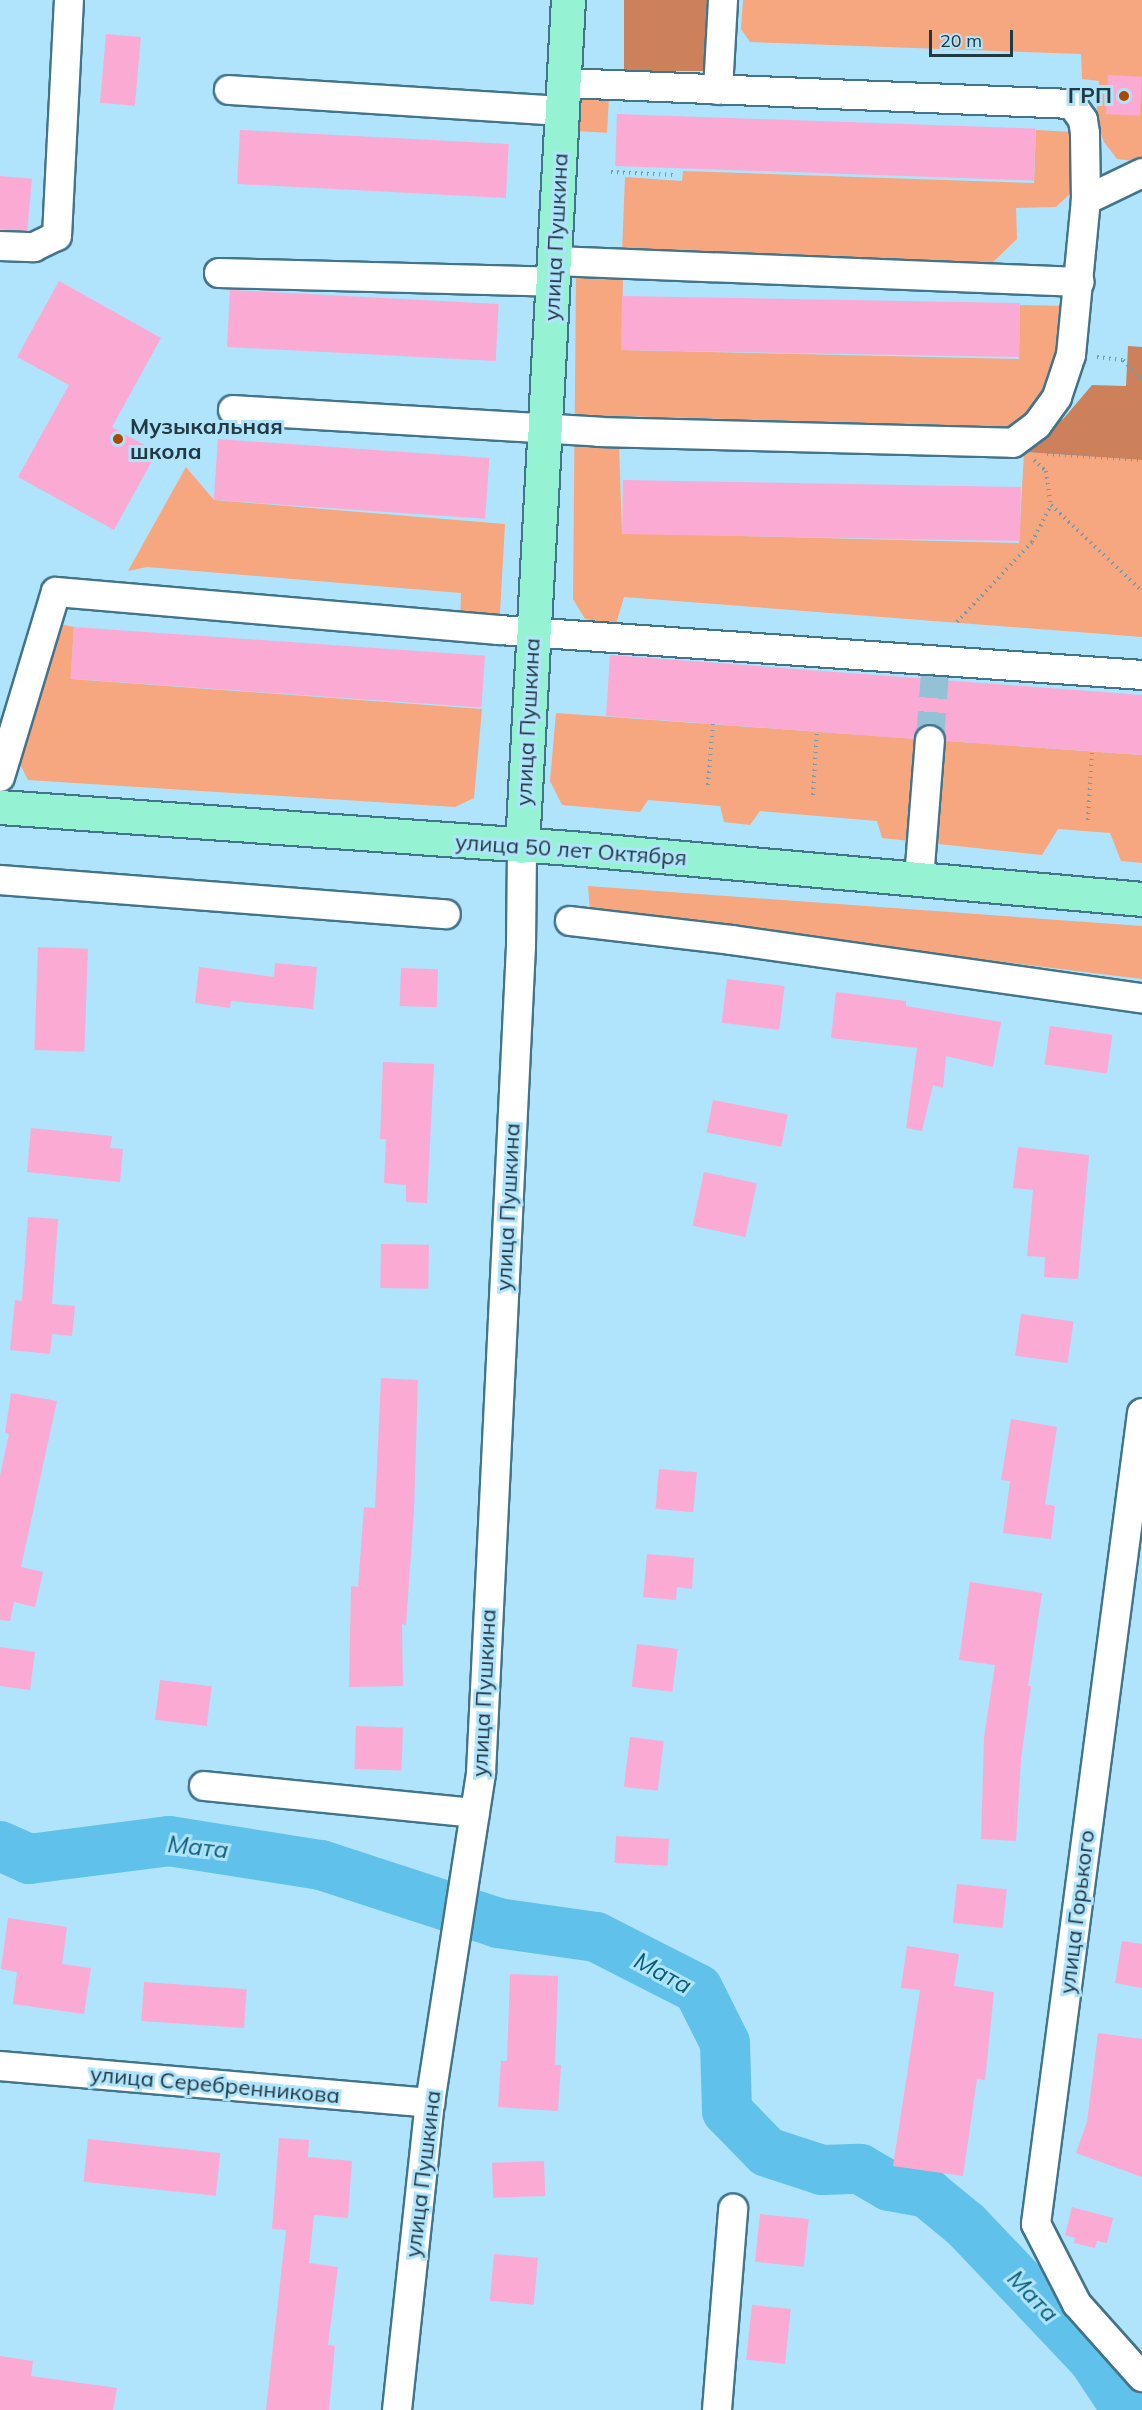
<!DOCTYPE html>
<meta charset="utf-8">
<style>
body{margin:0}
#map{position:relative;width:1142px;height:2410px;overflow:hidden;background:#afe4fc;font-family:Mulish,sans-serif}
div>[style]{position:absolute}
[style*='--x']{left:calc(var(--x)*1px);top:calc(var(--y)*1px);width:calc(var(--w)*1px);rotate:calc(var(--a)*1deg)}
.green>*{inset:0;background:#f6a780;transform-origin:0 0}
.forest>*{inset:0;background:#cd815a;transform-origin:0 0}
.river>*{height:50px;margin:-25px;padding:0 25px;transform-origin:25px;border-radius:25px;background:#60c2ea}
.building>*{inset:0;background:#fbaad4;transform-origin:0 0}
.minor-tunnel>*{height:28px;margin-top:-14px;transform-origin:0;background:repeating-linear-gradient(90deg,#93c2d7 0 28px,transparent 0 42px)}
.path>*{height:4px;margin-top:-2px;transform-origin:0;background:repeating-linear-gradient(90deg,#739bac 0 1.5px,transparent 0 6px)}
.roads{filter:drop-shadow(2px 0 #42748a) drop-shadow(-2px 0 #42748a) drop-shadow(0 2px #42748a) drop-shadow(0 -2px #42748a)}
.minor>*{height:28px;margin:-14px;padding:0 14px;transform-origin:14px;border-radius:14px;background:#fff}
.major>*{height:33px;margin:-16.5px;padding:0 16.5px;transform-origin:16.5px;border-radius:16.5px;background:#95f3d4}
.dots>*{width:16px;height:16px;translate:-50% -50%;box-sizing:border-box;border:3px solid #afe4fc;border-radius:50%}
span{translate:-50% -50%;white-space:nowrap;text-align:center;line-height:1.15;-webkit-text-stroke:6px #afe4fc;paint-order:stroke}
.poi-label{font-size:22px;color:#233942;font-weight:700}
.right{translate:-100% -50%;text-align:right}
.left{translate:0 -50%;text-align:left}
.street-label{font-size:22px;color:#233942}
.water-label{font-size:24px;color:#0a5c77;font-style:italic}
.scale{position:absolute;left:929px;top:30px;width:84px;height:27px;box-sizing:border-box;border:3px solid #233942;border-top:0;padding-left:8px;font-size:18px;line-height:21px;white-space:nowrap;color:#233942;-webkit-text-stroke:4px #afe4fc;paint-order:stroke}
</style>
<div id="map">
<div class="green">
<i style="clip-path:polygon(743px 0,1142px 0,1142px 162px,1117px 159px,1104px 142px,1096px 120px,1099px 81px,1082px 79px,1081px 54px,750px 42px,741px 29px)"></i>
<i style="left:576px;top:95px;width:33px;height:36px;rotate:3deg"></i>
<i style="clip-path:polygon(1036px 130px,1075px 132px,1073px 191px,1056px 207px,1016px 208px,1017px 239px,991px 264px,622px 252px,625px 177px,682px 181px,683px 171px,1034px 183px)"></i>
<i style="clip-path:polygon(576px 275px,623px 276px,622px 350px,1019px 359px,1020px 305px,1069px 306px,1065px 348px,1036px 407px,1014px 427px,618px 416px,622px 533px,1019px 543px,1024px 452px,1142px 460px,1142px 637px,624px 597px,616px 624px,585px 619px,573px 599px)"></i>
<i style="clip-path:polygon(186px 467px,214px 500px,505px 524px,499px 630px,460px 627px,461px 593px,147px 567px,128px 571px)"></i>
<i style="clip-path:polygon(55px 623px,74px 627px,71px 679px,482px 709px,474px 798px,455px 807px,28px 780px,17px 758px)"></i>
<i style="clip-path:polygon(556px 713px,1142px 755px,1142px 863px,1121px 861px,1110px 833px,1058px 829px,1042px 855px,882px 838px,877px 821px,760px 811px,750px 825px,724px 822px,720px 806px,648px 800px,640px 812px,562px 805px,550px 781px)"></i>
<i style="clip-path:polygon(588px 886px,1142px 926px,1142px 979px,590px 911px)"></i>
</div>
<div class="forest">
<i style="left:624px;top:0;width:87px;height:71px"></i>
<i style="clip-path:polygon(1128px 346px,1142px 347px,1142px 460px,1024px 452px,1064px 418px,1092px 385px,1126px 386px)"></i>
</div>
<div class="river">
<i style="--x:0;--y:1846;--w:32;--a:24"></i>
<i style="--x:29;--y:1859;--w:141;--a:-7.3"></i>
<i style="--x:169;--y:1841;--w:154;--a:9"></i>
<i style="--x:321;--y:1865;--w:186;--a:18.1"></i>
<i style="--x:498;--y:1923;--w:99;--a:8.1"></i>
<i style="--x:596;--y:1937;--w:114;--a:27"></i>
<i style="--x:698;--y:1989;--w:60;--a:63.4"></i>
<i style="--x:725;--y:2043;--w:68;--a:88.3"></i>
<i style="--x:727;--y:2111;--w:57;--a:45.7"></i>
<i style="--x:767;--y:2152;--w:58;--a:18.1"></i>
<i style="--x:822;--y:2170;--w:38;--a:-2"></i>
<i style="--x:860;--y:2169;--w:34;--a:30"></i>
<i style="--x:889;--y:2186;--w:39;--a:10"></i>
<i style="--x:927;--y:2193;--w:50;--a:39.4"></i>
<i style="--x:966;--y:2225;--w:185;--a:46.5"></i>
<i style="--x:1093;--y:2359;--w:61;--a:56.3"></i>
</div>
<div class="building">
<i style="left:106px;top:34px;width:35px;height:69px;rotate:5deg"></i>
<i style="left:1108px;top:75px;width:34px;height:39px;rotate:3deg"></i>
<i style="left:617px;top:114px;width:419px;height:52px;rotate:2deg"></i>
<i style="left:240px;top:130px;width:269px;height:54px;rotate:3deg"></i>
<i style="left:0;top:176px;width:32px;height:53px;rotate:5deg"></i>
<i style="clip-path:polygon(59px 281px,161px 338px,112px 427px,157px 452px,114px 530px,18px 477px,69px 385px,17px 357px)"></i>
<i style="left:230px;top:290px;width:269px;height:57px;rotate:3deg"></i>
<i style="left:622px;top:296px;width:398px;height:54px;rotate:1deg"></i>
<i style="left:218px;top:439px;width:272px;height:61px;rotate:4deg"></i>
<i style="left:623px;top:480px;width:398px;height:54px;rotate:1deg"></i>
<i style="left:74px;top:627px;width:412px;height:52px;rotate:4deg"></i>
<i style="clip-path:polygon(610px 655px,1142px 695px,1142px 755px,946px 741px,940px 727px,931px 724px,917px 730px,914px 739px,606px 716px)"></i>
<i style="left:38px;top:947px;width:50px;height:103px;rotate:2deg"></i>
<i style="clip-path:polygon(275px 963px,317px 967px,313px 1009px,231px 1001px,230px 1008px,195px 1003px,199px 967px,274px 977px)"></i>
<i style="left:401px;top:968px;width:37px;height:38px;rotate:2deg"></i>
<i style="left:727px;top:979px;width:58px;height:44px;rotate:7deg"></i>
<i style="clip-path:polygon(836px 992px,906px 1001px,906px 1006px,1001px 1022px,993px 1067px,946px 1056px,943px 1088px,933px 1085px,922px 1131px,906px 1128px,917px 1048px,831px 1038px)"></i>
<i style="left:1050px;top:1026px;width:63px;height:39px;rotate:8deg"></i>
<i style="clip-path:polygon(383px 1062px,434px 1064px,427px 1203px,406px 1202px,406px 1185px,384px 1183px,386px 1139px,380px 1139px)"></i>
<i style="left:713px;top:1100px;width:76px;height:33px;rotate:11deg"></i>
<i style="clip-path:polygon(31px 1128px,112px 1136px,110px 1148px,123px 1149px,120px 1182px,27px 1172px)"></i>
<i style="clip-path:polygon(1018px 1147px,1089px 1155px,1078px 1279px,1044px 1277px,1045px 1257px,1027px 1256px,1033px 1190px,1013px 1188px)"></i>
<i style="left:704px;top:1172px;width:54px;height:55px;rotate:12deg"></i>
<i style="clip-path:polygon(28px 1217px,58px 1219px,52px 1304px,75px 1306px,72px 1336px,52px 1334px,50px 1354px,10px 1350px,15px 1300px,22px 1301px)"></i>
<i style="left:381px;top:1244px;width:48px;height:44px;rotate:1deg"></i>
<i style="left:1021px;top:1314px;width:53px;height:42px;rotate:8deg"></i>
<i style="clip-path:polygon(381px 1378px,418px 1380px,414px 1511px,406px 1625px,402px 1624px,403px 1686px,349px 1687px,351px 1586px,358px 1587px,364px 1507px,375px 1508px)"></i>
<i style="clip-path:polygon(11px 1393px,57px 1401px,21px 1567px,43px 1572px,35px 1607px,14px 1602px,10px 1621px,0 1620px,0 1476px,9px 1434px,5px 1433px)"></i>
<i style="clip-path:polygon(1011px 1419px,1057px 1427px,1045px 1504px,1055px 1506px,1051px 1539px,1003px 1533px,1010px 1481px,1001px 1480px)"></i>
<i style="left:659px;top:1469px;width:38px;height:40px;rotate:5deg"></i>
<i style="clip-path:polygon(647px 1554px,694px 1558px,692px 1589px,677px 1587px,676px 1600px,643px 1597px)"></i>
<i style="clip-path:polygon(970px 1582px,1042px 1593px,1028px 1686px,1031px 1686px,1021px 1759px,1016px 1841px,981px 1839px,984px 1737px,995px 1665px,959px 1660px)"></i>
<i style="left:637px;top:1644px;width:41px;height:43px;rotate:7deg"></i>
<i style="clip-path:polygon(0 1647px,35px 1652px,30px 1690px,0 1686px)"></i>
<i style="left:160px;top:1680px;width:52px;height:40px;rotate:7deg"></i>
<i style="left:356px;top:1726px;width:47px;height:43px;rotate:2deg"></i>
<i style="left:630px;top:1737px;width:34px;height:50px;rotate:7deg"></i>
<i style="left:616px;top:1836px;width:53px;height:27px;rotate:3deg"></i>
<i style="left:957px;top:1884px;width:50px;height:39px;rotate:6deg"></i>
<i style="clip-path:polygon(8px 1918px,67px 1927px,62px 1964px,91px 1968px,84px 2014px,13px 2004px,17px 1972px,1px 1969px)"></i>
<i style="clip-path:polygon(1122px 1941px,1142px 1944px,1142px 1988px,1115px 1983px)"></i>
<i style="clip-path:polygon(907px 1946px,959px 1954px,954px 1986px,994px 1992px,985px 2080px,977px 2079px,963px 2176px,893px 2166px,920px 1990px,901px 1988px)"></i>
<i style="clip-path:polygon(510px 1974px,558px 1976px,555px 2065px,561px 2065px,558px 2111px,498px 2107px,501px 2061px,507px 2061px)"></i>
<i style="left:144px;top:1982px;width:103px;height:39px;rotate:4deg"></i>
<i style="clip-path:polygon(1098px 2033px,1142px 2039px,1142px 2177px,1076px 2153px,1087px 2122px)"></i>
<i style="clip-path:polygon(279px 2138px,309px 2140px,308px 2157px,352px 2161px,348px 2218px,314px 2215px,309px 2263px,338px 2267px,328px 2345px,335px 2346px,329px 2410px,266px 2410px,286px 2230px,272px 2229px)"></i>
<i style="left:88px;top:2139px;width:133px;height:43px;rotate:6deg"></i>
<i style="left:544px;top:2161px;width:35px;height:52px;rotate:88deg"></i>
<i style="clip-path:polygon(1072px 2207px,1113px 2218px,1107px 2243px,1097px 2241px,1095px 2248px,1074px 2243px,1075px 2238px,1065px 2235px)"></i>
<i style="left:760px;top:2214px;width:49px;height:48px;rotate:6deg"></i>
<i style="left:494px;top:2254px;width:44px;height:47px;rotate:5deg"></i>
<i style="left:752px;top:2305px;width:39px;height:55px;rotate:6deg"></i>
<i style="clip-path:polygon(0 2356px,33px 2361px,31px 2376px,117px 2388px,113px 2410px,0 2410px)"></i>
</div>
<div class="minor-tunnel">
<i style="--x:930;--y:740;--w:81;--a:-85.8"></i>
</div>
<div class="path">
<i style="--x:611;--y:172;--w:62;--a:2.8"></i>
<i style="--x:1097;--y:357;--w:26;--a:7"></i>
<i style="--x:1123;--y:360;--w:28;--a:46"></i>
<i style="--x:1047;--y:454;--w:95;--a:3.6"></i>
<i style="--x:1034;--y:460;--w:16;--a:43"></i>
<i style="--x:1046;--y:471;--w:34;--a:82"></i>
<i style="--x:1051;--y:505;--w:125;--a:43.4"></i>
<i style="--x:957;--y:622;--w:110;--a:-46.8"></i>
<i style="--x:1032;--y:542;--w:42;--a:-62.8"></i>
<i style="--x:708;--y:785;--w:61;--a:-85.3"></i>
<i style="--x:813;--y:795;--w:63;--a:-86.4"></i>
<i style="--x:1088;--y:820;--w:68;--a:-86.6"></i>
</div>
<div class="roads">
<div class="minor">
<i style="--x:229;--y:90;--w:335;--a:3.6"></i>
<i style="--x:718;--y:90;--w:90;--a:-86.8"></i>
<i style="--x:1086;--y:200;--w:62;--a:-25.7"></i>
<i style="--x:0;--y:246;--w:34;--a:2"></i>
<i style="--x:34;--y:247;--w:25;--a:-26"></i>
<i style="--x:57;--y:236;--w:236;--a:-87.1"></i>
<i style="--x:555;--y:261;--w:525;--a:2.29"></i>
<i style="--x:219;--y:273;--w:335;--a:1.5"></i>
<i style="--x:233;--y:410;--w:367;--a:3.4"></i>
<i style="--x:599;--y:432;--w:414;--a:1.5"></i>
<i style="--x:1013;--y:443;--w:30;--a:-37"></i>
<i style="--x:1037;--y:425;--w:34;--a:-54"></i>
<i style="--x:1057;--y:397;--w:44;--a:-71.6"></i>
<i style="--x:1071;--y:355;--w:156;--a:-84.5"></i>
<i style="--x:1086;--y:200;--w:67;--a:-90.9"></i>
<i style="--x:1085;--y:133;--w:13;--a:-99"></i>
<i style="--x:1083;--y:120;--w:19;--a:-125"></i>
<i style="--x:1072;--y:104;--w:508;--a:-177.63"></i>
<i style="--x:0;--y:777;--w:193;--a:-73.2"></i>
<i style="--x:56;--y:592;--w:445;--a:4.9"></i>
<i style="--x:499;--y:630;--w:645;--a:4"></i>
<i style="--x:919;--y:879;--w:139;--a:-85.5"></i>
<i style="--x:0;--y:880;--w:447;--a:4.4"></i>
<i style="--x:570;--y:921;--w:163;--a:6.7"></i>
<i style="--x:732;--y:940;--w:414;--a:8.1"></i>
<i style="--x:1142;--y:1413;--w:818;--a:97.45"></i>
<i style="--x:1036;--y:2224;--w:90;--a:62.9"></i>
<i style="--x:1077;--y:2304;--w:98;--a:48.3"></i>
<i style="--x:204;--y:1786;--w:272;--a:5.7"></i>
<i style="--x:0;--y:2066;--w:432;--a:4.9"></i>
<i style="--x:397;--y:2410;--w:309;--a:-83.9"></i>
<i style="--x:430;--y:2103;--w:334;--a:-81.2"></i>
<i style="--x:481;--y:1773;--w:828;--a:-87.23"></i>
<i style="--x:521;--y:946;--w:100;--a:-89.4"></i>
<i style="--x:717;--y:2410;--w:202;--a:-85.4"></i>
</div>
<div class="major">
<i style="--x:0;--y:807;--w:572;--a:4.11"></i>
<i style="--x:571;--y:848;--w:573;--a:5.1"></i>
<i style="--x:522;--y:846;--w:847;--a:-86.89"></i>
</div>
</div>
<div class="dots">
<i style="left:1124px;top:96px;background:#aa4901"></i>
<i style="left:118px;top:439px;background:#aa4901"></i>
</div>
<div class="poi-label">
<span class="right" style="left:1112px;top:96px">ГРП</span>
<span class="left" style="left:130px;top:439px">Музыкальная<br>школа</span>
</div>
<div class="street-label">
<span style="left:556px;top:237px;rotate:-87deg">улица Пушкина</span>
<span style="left:528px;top:722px;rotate:-87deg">улица Пушкина</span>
<span style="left:571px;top:850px;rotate:4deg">улица 50 лет Октября</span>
<span style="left:508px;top:1207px;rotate:-87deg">улица Пушкина</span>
<span style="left:484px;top:1693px;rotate:-87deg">улица Пушкина</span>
<span style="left:1077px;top:1912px;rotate:-83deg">улица Горького</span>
<span style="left:215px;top:2085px;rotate:5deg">улица Серебренникова</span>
<span style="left:423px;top:2174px;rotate:-83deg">улица Пушкина</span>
</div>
<div class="water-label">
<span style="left:198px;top:1847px;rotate:6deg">Мата</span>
<span style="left:663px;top:1973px;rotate:28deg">Мата</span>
<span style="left:1033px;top:2296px;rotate:46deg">Мата</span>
</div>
<div class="scale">20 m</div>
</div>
